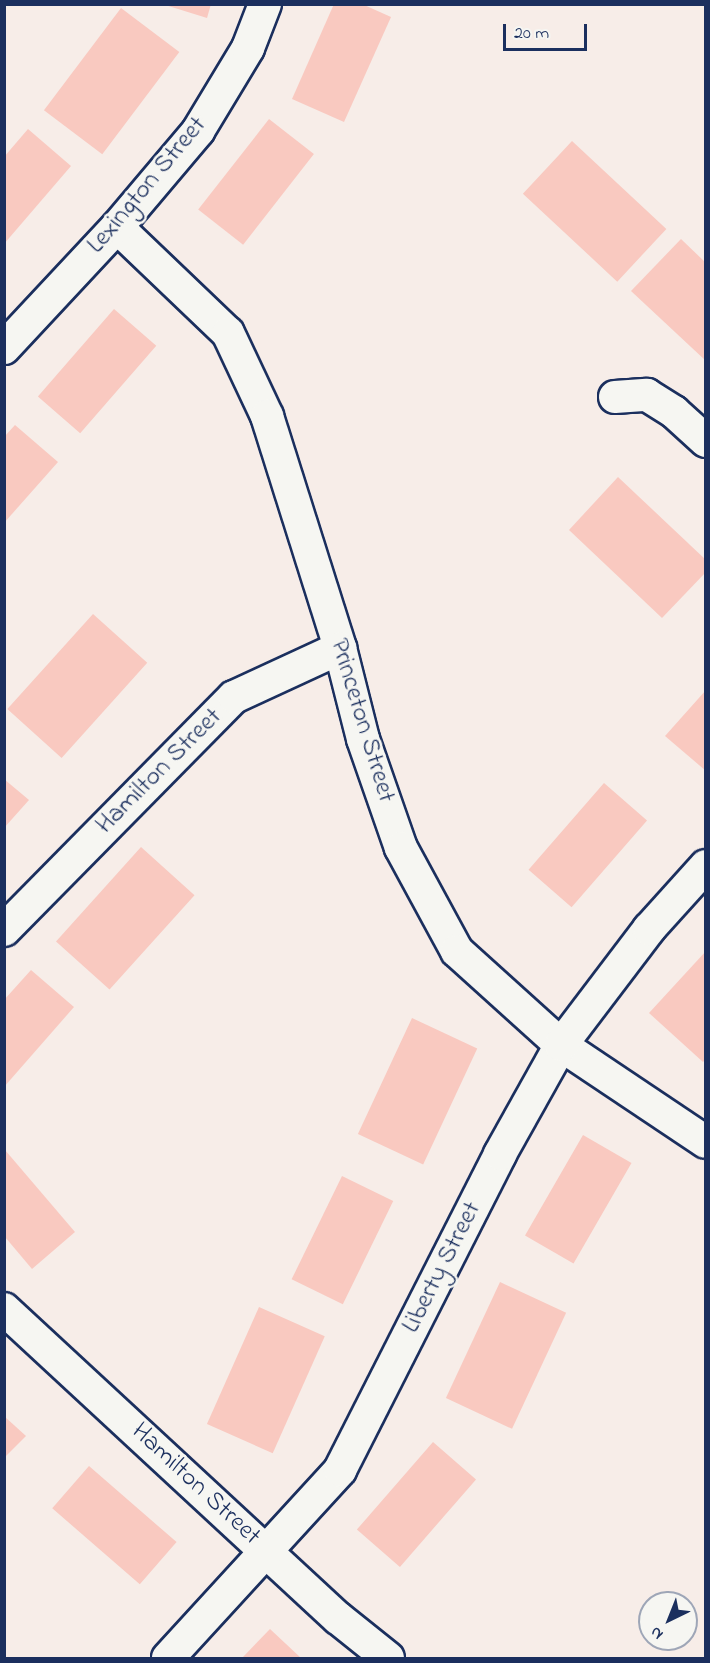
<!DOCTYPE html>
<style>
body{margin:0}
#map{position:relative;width:710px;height:1663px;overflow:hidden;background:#f7ede8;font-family:"Indie Flower",sans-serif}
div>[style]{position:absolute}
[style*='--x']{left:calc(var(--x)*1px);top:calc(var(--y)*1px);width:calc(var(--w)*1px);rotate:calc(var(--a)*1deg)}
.building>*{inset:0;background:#f9c9c0;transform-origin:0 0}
.roads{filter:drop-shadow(2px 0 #1b2f5e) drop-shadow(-2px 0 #1b2f5e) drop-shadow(0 2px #1b2f5e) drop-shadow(0 -2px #1b2f5e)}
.minor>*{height:32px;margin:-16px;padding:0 16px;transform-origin:16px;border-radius:16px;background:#f6f6f2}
span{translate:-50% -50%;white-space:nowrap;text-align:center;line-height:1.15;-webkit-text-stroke:5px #f6f6f2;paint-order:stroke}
.street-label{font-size:26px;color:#1b2f5e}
.frame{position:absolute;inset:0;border:6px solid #1b2f5e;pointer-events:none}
.north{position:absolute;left:638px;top:1591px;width:60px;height:60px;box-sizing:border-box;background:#f6f6f2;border:2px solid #9ea6b7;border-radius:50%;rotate:223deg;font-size:16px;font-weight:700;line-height:24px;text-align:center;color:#1b2f5e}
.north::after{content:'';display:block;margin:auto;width:21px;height:27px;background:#1b2f5e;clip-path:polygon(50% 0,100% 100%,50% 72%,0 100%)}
.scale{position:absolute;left:503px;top:24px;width:84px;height:27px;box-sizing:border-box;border:3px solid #1b2f5e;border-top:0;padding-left:8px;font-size:18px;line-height:21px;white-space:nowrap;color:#1b2f5e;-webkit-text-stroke:4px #f6f6f2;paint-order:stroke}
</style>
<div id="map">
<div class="building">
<i style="clip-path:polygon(162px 4px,211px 4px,207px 18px)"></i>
<i style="clip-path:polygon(334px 4px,362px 4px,391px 17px,344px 122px,292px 99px)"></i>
<i style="left:121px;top:8px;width:73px;height:128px;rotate:37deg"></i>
<i style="left:269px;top:119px;width:57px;height:115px;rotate:38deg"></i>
<i style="clip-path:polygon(28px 129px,71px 166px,4px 244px,4px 157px)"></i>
<i style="left:572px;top:141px;width:129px;height:72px;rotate:43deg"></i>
<i style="clip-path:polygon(681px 239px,706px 263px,706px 361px,631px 291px)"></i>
<i style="left:114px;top:309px;width:56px;height:116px;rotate:41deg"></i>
<i style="clip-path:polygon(15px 425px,58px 462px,4px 523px,4px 437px)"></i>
<i style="clip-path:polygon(618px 477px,706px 560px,706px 572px,662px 618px,569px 530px)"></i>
<i style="left:93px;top:614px;width:73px;height:128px;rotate:42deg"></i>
<i style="clip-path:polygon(706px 690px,706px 771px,665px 736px)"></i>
<i style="clip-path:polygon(4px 779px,29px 800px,4px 828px)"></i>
<i style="left:604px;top:783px;width:57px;height:115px;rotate:41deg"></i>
<i style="left:141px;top:847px;width:72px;height:127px;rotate:42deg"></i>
<i style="clip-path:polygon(706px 951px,706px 1059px,703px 1062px,649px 1013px)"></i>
<i style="clip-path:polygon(31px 970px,74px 1007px,4px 1087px,4px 1000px)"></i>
<i style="left:412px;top:1018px;width:72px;height:128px;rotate:25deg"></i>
<i style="left:583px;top:1135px;width:56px;height:116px;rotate:30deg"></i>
<i style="clip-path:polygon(5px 1150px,75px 1232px,32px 1269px,5px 1237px)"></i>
<i style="left:342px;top:1176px;width:57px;height:115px;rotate:26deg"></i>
<i style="left:500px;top:1282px;width:73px;height:128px;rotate:25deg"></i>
<i style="left:259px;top:1307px;width:72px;height:128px;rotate:24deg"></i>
<i style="clip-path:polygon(4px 1416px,26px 1436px,4px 1458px)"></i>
<i style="left:433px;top:1442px;width:57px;height:116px;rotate:41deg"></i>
<i style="left:89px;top:1466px;width:116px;height:56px;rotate:41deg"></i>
<i style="clip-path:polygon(270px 1629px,301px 1658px,242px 1658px)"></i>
</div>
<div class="roads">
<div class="minor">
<i style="--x:117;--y:227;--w:153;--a:43.7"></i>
<i style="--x:228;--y:333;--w:92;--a:64.8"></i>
<i style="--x:267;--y:416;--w:243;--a:72.5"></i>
<i style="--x:340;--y:648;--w:94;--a:75.8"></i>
<i style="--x:363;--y:739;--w:115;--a:70.8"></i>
<i style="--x:401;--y:848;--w:117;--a:61.5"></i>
<i style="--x:457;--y:951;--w:140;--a:42.1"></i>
<i style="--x:561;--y:1045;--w:174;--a:33.8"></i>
<i style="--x:4;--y:348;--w:166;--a:-47"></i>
<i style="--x:117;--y:227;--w:126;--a:-49.8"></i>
<i style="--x:198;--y:131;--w:97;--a:-58.9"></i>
<i style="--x:248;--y:48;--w:47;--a:-68.9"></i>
<i style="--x:615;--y:397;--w:32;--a:-4"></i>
<i style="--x:647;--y:395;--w:32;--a:32"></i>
<i style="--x:674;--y:412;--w:43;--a:42.2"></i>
<i style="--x:4;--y:930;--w:327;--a:-45.4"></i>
<i style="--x:234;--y:697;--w:117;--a:-24.8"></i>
<i style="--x:4;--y:1309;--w:455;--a:42.8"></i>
<i style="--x:338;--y:1618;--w:64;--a:38.7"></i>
<i style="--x:168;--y:1658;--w:255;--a:-47.5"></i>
<i style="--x:340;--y:1470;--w:354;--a:-63.1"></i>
<i style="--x:500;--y:1154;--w:125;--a:-60.8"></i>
<i style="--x:561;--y:1045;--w:146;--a:-52.8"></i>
<i style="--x:649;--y:929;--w:85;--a:-47.9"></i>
</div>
</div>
<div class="street-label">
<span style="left:148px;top:186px;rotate:-50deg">Lexington Street</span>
<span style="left:361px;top:721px;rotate:73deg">Princeton Street</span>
<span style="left:160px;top:772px;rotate:-45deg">Hamilton Street</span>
<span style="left:443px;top:1268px;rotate:-63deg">Liberty Street</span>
<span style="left:195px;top:1485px;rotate:43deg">Hamilton Street</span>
</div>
<div class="frame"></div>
<div class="north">N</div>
<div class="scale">20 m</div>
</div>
